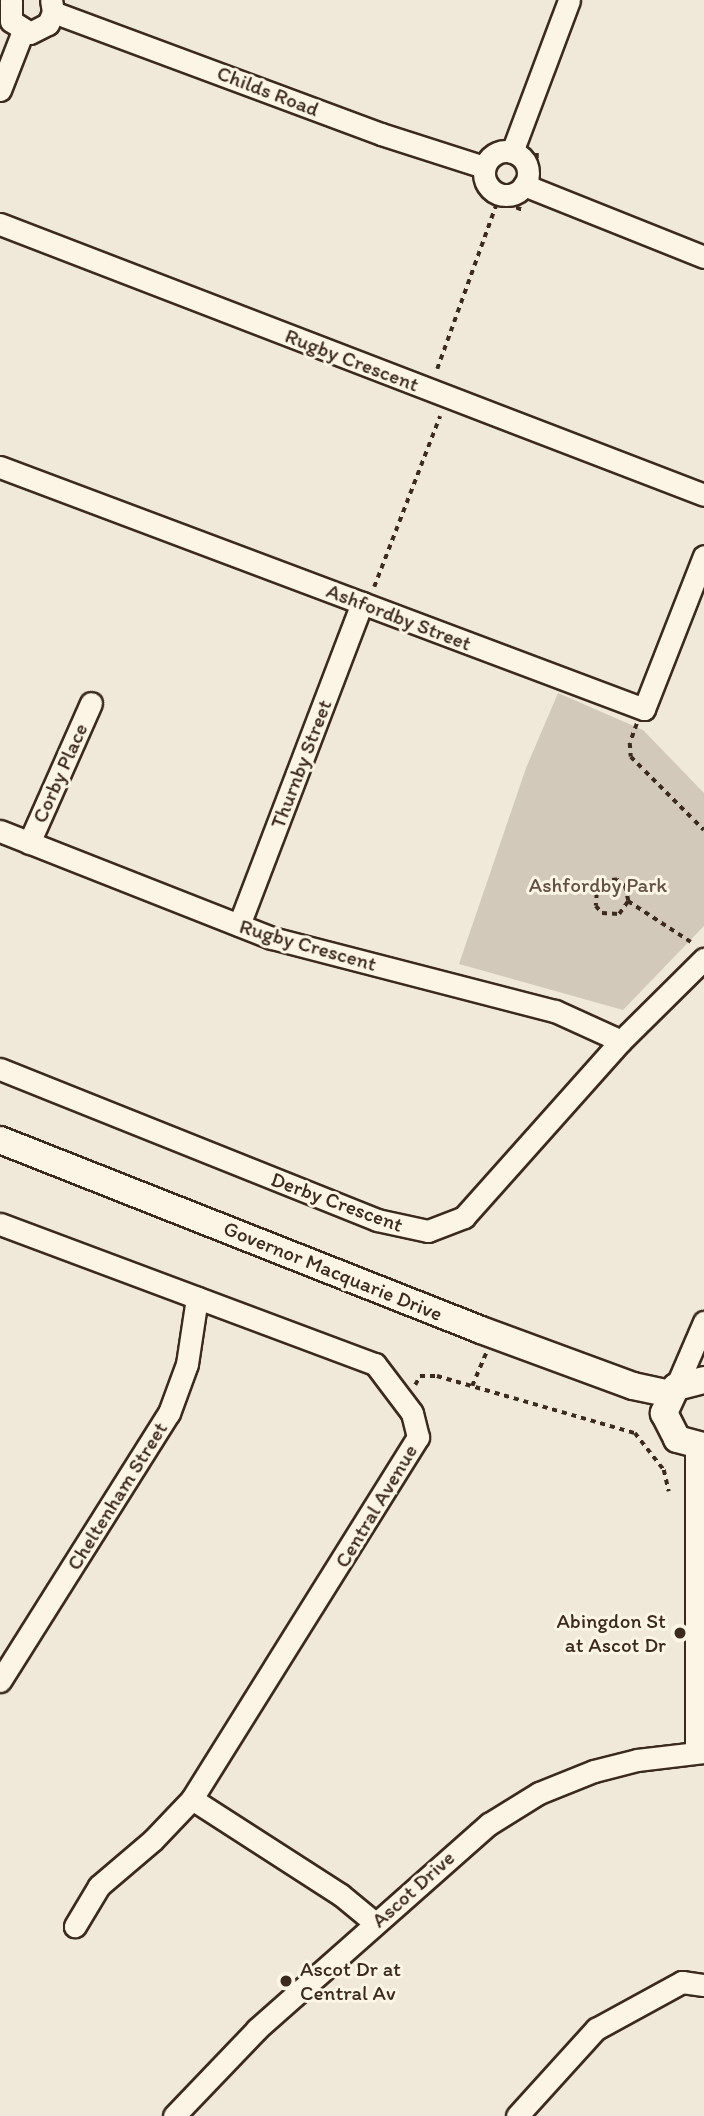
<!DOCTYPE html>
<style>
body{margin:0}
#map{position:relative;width:704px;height:2116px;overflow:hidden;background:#f0e9d9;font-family:Itim,sans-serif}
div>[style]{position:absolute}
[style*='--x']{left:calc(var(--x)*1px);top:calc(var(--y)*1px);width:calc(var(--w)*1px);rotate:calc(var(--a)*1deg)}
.green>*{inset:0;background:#d2c9ba}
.path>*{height:3.5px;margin-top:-1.75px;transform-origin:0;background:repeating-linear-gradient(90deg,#3b2a1e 0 5px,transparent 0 10px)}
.roads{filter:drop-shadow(2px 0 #3b2a1e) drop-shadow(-2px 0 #3b2a1e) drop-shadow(0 2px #3b2a1e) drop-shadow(0 -2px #3b2a1e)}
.minor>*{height:21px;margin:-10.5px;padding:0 10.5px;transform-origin:10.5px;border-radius:10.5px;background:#fcf5e5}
.minor>.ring{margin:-10.5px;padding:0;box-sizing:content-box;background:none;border:21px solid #fcf5e5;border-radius:50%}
.major>*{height:26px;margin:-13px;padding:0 13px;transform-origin:13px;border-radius:13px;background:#fcf5e5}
.dots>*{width:19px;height:19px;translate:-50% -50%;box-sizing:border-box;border:4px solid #fcf5e5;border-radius:50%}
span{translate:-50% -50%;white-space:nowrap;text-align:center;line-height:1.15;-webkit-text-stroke:6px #fcf5e5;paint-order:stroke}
.street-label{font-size:21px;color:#3b2a1e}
.park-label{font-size:21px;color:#615245}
.poi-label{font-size:21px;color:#3b2a1e}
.right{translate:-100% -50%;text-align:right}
.left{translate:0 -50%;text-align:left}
</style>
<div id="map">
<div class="green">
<i style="clip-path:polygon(558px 693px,643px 730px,704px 793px,704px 926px,623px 1010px,459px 964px,526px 768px)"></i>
</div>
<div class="path">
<i style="--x:537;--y:153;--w:15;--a:90"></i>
<i style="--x:437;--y:369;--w:180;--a:-70.2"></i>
<i style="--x:498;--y:200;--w:27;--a:22"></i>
<i style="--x:374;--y:587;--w:183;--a:-68.9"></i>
<i style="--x:637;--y:724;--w:20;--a:110"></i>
<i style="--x:630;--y:743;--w:14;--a:86"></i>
<i style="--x:631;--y:757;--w:103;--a:45"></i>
<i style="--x:628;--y:901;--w:14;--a:-102"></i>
<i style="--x:625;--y:887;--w:11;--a:-139"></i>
<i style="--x:617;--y:880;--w:13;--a:176"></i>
<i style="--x:604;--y:881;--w:14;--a:120"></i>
<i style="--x:597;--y:893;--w:13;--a:94"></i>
<i style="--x:596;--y:906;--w:9;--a:49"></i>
<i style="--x:602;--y:913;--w:17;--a:3"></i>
<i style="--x:619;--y:914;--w:16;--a:-55"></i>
<i style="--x:628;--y:901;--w:75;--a:33.1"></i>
<i style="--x:415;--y:1385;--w:10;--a:-61"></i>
<i style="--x:420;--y:1376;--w:17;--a:0"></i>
<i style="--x:437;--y:1376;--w:206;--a:16.1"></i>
<i style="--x:635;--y:1433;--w:47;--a:51.9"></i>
<i style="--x:664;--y:1470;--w:22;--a:77"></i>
<i style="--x:472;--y:1386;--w:36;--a:-67"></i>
</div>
<div class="roads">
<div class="minor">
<i style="--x:11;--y:0;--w:21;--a:90"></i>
<i style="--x:11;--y:21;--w:22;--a:32"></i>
<i style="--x:30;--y:33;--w:20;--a:-27"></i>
<i style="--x:48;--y:24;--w:13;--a:-67"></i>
<i style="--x:53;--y:12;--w:12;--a:-99"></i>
<i style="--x:53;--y:12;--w:350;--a:20.4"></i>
<i style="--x:381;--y:134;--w:108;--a:17.8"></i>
<i style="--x:0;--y:90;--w:63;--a:-68.7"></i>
<i class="ring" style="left:484px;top:151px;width:23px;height:23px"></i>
<i style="--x:512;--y:152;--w:162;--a:-69.4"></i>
<i style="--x:524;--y:185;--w:194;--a:21.8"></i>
<i style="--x:0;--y:224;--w:754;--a:21.05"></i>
<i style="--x:0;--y:467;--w:688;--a:20.6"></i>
<i style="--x:644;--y:709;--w:164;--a:-68.6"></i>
<i style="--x:0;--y:831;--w:292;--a:21.5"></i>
<i style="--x:272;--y:938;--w:292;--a:14.5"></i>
<i style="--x:555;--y:1011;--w:72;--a:24.4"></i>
<i style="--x:29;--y:843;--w:153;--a:-66.1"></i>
<i style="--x:239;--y:925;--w:345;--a:-69.1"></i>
<i style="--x:0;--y:1069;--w:406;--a:21.8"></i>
<i style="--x:377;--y:1220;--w:52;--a:12.2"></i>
<i style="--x:428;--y:1231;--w:39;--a:-21"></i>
<i style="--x:464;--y:1217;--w:236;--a:-48.3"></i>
<i style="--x:621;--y:1041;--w:117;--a:-44.7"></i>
<i style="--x:0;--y:1224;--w:400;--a:20.5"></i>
<i style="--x:375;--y:1364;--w:61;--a:52.9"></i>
<i style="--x:412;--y:1413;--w:25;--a:76"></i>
<i style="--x:418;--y:1437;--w:427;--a:122"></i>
<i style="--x:192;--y:1799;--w:57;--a:133.6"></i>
<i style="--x:153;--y:1840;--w:71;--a:139.6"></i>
<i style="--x:99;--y:1886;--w:47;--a:121"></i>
<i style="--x:676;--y:1387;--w:71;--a:-66.7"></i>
<i style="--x:0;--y:1681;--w:317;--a:-57.8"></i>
<i style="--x:169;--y:1413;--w:52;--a:-69.8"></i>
<i style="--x:187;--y:1364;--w:67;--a:-81.4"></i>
<i style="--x:696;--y:1752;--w:305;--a:-90"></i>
<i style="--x:192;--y:1799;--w:177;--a:32.8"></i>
<i style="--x:341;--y:1895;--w:44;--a:39.5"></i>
<i style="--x:174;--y:2116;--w:120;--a:-46.3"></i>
<i style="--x:257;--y:2029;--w:310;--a:-41.5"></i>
<i style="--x:489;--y:1824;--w:59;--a:-31.8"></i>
<i style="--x:539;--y:1793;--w:59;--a:-21.8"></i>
<i style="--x:594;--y:1771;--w:44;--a:-14.3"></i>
<i style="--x:637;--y:1760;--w:67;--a:-6.8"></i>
<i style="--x:517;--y:2116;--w:118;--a:-47.8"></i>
<i style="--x:596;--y:2029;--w:98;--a:-28.7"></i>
<i style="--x:682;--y:1982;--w:22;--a:8"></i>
</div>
<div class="major">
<i style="--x:0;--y:1140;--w:517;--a:21.55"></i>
<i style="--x:481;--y:1330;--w:162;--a:20.2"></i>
<i style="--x:633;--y:1386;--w:38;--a:12"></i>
<i style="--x:704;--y:1380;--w:29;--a:166"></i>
<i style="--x:676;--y:1387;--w:29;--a:115"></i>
<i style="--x:664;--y:1413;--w:29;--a:63"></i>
<i style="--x:677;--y:1439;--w:28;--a:15"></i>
</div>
</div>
<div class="dots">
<i style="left:680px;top:1633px;background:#3b2a1e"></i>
<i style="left:286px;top:1981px;background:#3b2a1e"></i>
</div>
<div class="street-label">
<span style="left:268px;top:91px;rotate:21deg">Childs Road</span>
<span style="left:352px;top:360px;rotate:21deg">Rugby Crescent</span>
<span style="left:399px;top:617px;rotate:21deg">Ashfordby Street</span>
<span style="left:301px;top:764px;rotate:-69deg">Thurnby Street</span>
<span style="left:60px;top:773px;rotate:-66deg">Corby Place</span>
<span style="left:308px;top:945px;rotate:16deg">Rugby Crescent</span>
<span style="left:337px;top:1202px;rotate:20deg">Derby Crescent</span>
<span style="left:333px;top:1271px;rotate:22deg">Governor Macquarie Drive</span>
<span style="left:117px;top:1496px;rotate:-58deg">Cheltenham Street</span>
<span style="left:376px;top:1506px;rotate:-59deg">Central Avenue</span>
<span style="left:413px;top:1889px;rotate:-42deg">Ascot Drive</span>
</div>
<div class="park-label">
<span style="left:598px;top:885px">Ashfordby Park</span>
</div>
<div class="poi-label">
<span class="right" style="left:666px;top:1633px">Abingdon St<br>at Ascot Dr</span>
<span class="left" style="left:300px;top:1981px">Ascot Dr at<br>Central Av</span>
</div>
</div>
